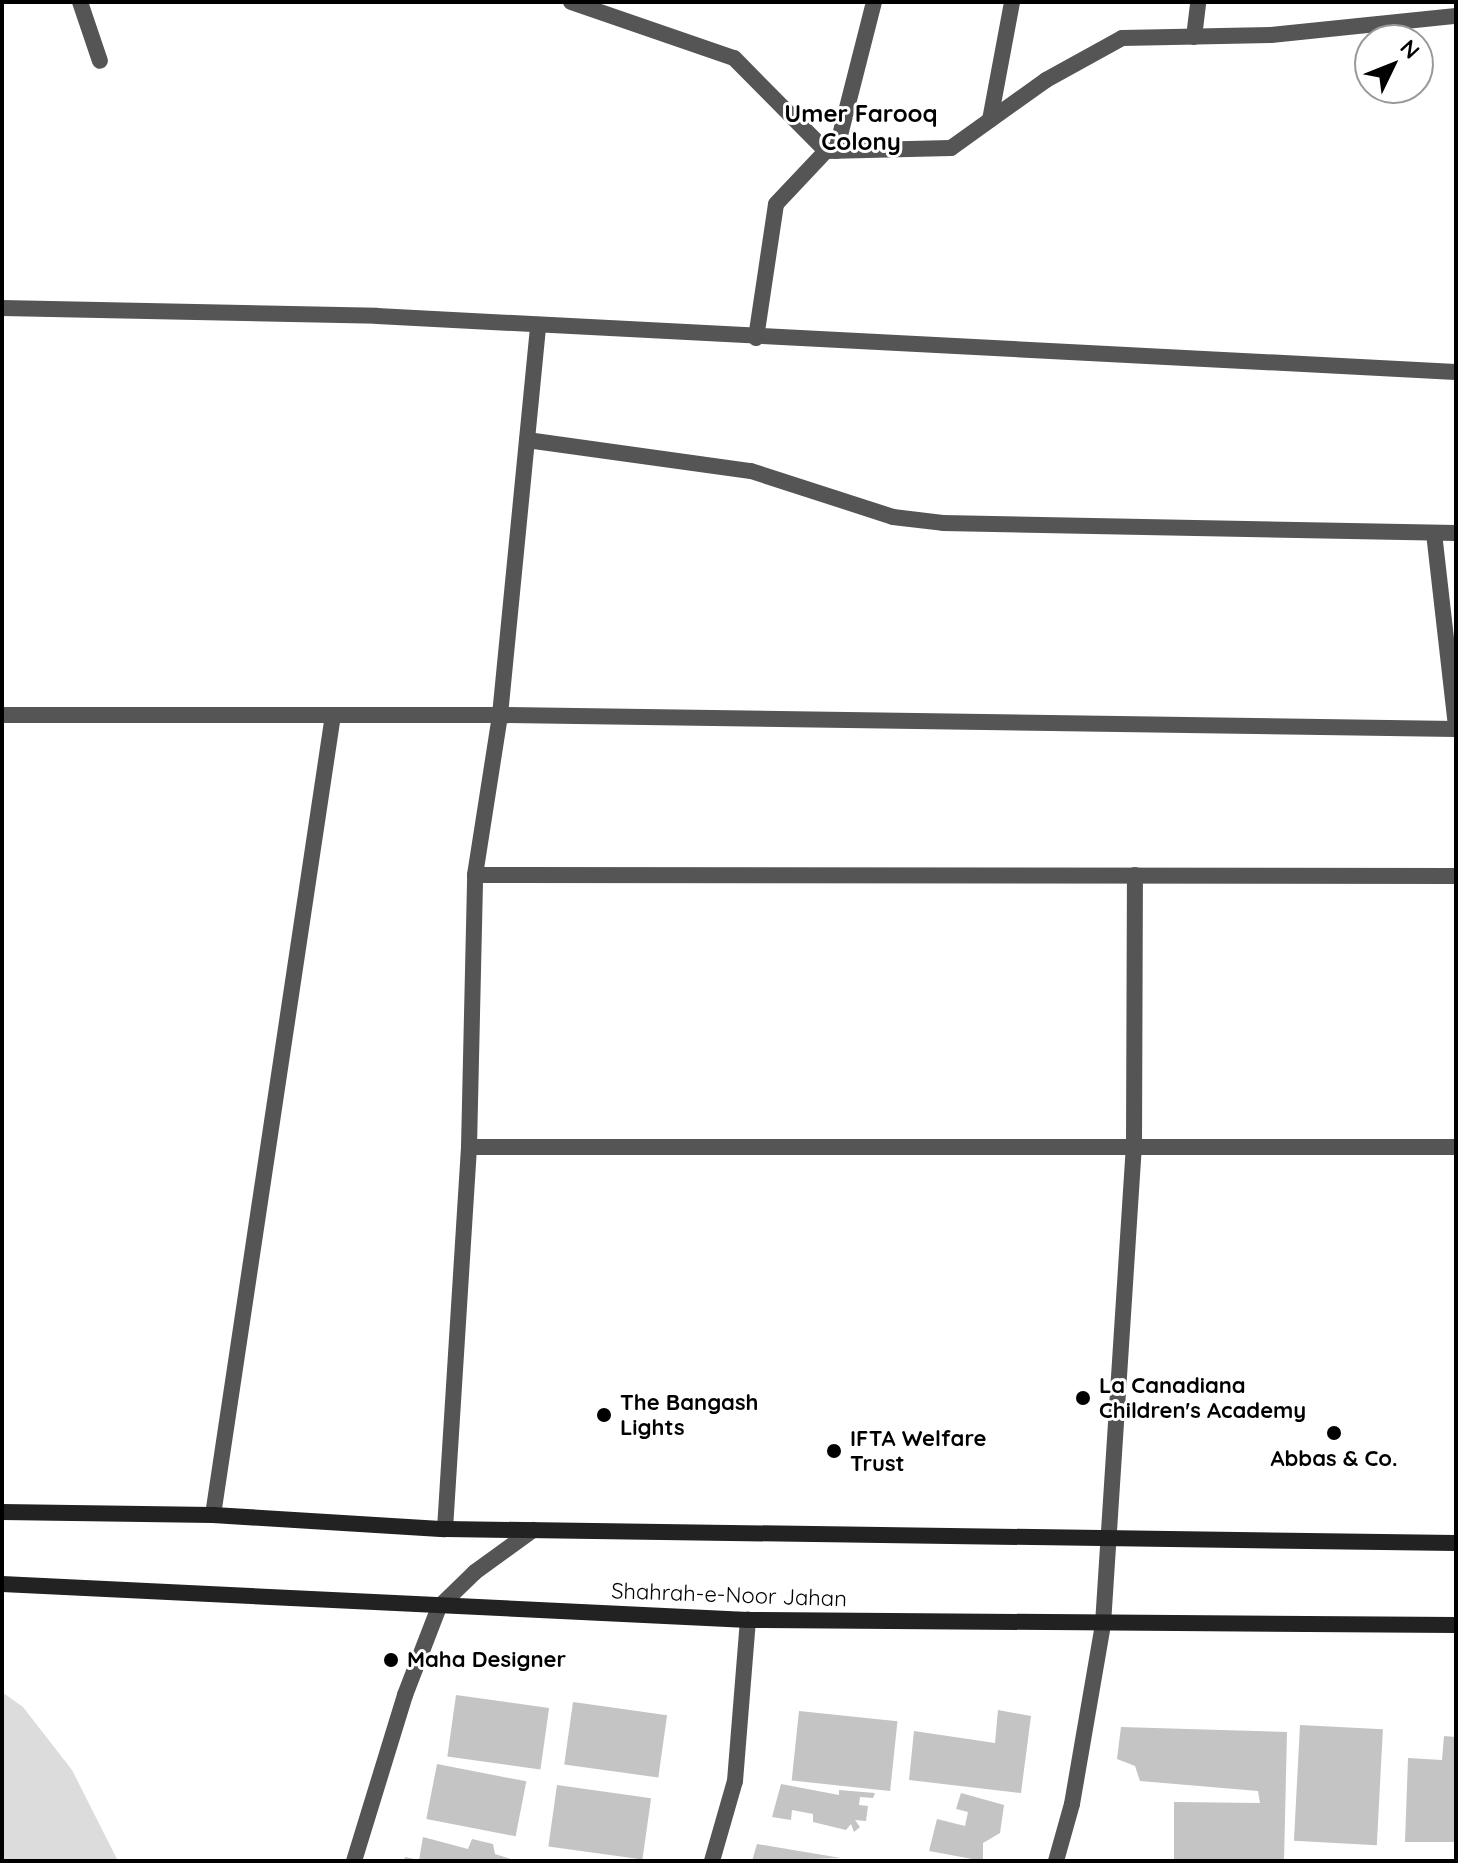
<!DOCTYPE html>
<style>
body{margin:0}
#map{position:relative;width:1458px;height:1863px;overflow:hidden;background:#fff;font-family:Quicksand,sans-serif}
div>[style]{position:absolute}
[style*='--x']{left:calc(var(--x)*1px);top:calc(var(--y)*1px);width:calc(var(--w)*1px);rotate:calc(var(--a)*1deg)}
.green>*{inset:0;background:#dcdcdc}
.building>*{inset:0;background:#c4c4c4;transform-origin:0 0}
.minor>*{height:16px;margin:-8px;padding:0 8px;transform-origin:8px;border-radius:8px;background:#555}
.tertiary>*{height:16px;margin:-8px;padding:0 8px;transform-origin:8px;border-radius:8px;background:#555}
.secondary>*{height:16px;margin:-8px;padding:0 8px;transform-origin:8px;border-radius:8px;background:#222}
.dots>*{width:22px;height:22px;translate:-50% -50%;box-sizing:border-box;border:4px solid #fff;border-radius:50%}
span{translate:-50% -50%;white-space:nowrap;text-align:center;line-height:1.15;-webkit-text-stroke:6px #fff;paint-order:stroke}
.poi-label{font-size:22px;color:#000;font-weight:700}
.left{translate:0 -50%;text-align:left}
.street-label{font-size:22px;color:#000}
.neighbourhood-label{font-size:24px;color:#000;font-weight:700}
.frame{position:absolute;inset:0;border:4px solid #000;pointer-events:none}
.north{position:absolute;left:1354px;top:24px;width:80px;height:80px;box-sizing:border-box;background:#fff;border:2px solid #999;border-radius:50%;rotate:47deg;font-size:22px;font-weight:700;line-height:32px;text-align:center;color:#000}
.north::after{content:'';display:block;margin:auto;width:28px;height:36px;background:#000;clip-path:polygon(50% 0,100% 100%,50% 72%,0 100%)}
</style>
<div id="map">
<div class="green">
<i style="clip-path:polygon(2px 1692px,23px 1707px,72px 1770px,118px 1861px,2px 1861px)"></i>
</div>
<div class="building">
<i style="left:456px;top:1695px;width:94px;height:62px;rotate:8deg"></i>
<i style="left:573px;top:1702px;width:95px;height:63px;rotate:8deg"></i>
<i style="clip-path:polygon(998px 1710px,1031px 1716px,1021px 1793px,909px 1780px,914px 1731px,995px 1743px)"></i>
<i style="left:799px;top:1711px;width:99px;height:70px;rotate:6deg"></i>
<i style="left:1300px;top:1725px;width:83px;height:116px;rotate:3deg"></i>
<i style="clip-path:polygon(1121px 1727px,1287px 1732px,1284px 1861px,1174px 1861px,1174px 1802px,1260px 1803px,1258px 1791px,1140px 1781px,1135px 1766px,1117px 1759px)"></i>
<i style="clip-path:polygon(1444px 1736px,1456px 1737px,1456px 1842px,1405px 1842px,1408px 1758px,1442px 1760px)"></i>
<i style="left:437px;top:1764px;width:91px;height:56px;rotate:11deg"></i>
<i style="clip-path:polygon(781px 1784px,839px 1795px,839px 1790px,875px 1793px,873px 1798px,860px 1797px,859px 1805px,868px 1806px,866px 1821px,855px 1820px,860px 1827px,854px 1832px,851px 1824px,846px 1830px,813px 1822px,813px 1814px,792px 1810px,791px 1820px,772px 1817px)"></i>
<i style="left:557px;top:1785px;width:95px;height:62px;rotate:8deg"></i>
<i style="clip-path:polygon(961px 1793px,1004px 1805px,1000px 1833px,983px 1843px,983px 1861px,929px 1851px,937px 1819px,965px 1826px,968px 1812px,956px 1809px)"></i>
<i style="clip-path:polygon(423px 1837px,468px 1849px,472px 1839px,493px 1844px,495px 1854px,517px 1861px,404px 1861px,405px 1857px,419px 1860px)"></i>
<i style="clip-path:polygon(757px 1844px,841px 1858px,752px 1861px)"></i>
</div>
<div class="minor">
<i style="--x:80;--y:2;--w:62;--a:71.3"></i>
<i style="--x:571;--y:2;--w:172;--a:19"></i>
<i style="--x:734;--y:58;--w:131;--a:45.3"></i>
<i style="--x:1194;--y:37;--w:35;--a:-83"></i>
<i style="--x:990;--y:120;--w:120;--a:-79.4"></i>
<i style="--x:836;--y:151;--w:154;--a:-75.7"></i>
<i style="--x:2;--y:308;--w:375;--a:1.2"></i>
<i style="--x:377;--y:316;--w:1080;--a:2.97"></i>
<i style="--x:756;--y:338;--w:135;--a:-81.5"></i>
<i style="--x:776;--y:204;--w:73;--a:-46.7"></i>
<i style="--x:826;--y:151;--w:125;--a:-1.4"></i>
<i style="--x:951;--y:148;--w:117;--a:-35.6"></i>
<i style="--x:1046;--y:80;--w:87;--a:-28.9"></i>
<i style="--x:1122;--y:38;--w:149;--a:-1.2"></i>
<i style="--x:1271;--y:35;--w:186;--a:-5.9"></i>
<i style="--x:527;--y:440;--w:226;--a:7.9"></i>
<i style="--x:751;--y:471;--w:149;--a:17.9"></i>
<i style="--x:893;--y:517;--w:50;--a:6.8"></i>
<i style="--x:943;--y:523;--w:513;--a:1.12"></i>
<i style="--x:1434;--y:533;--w:193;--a:83.5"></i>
<i style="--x:2;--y:715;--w:498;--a:0"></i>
<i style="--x:500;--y:715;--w:956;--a:0.84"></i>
<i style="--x:475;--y:875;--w:981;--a:0.06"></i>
<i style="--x:469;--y:1147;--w:987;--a:0"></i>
<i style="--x:213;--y:1515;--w:809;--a:-81.47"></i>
<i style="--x:445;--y:1529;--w:383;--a:-86.4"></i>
<i style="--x:469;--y:1147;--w:272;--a:-88.7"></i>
<i style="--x:475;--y:875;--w:162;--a:-81.1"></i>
<i style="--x:500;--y:715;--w:392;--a:-84.4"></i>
<i style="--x:712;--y:1861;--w:83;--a:-74"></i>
<i style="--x:735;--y:1781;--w:162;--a:-85.4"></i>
<i style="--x:1056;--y:1861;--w:59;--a:-74.3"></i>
<i style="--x:1072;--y:1804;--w:183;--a:-80.2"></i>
<i style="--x:1103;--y:1624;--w:480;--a:-86.3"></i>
<i style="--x:1134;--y:1145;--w:270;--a:-89.8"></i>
</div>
<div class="tertiary">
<i style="--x:354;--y:1861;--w:174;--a:-72.9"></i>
<i style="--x:405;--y:1695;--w:94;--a:-68.9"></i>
<i style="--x:439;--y:1607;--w:50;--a:-44.2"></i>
<i style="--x:475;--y:1572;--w:72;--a:-35.9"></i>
</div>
<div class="secondary">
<i style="--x:2;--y:1512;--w:211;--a:0.8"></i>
<i style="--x:213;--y:1515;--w:232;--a:3.5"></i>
<i style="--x:445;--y:1529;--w:1011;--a:0.79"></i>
<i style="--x:2;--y:1584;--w:747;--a:2.76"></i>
<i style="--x:748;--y:1620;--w:708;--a:0.4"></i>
</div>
<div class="dots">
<i style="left:1083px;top:1398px;background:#000"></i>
<i style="left:604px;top:1415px;background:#000"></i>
<i style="left:1334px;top:1433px;background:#000"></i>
<i style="left:834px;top:1451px;background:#000"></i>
<i style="left:391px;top:1660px;background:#000"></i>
</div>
<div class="poi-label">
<span class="left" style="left:1099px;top:1398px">La Canadiana<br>Children's Academy</span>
<span class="left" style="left:620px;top:1415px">The Bangash<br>Lights</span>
<span class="left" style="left:850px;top:1451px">IFTA Welfare<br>Trust</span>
<span style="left:1334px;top:1459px">Abbas &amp; Co.</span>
<span class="left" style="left:407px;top:1660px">Maha Designer</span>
</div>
<div class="street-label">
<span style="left:729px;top:1595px;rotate:2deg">Shahrah-e-Noor Jahan</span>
</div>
<div class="neighbourhood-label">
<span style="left:861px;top:128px">Umer Farooq<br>Colony</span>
</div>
<div class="frame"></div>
<div class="north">N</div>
</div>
